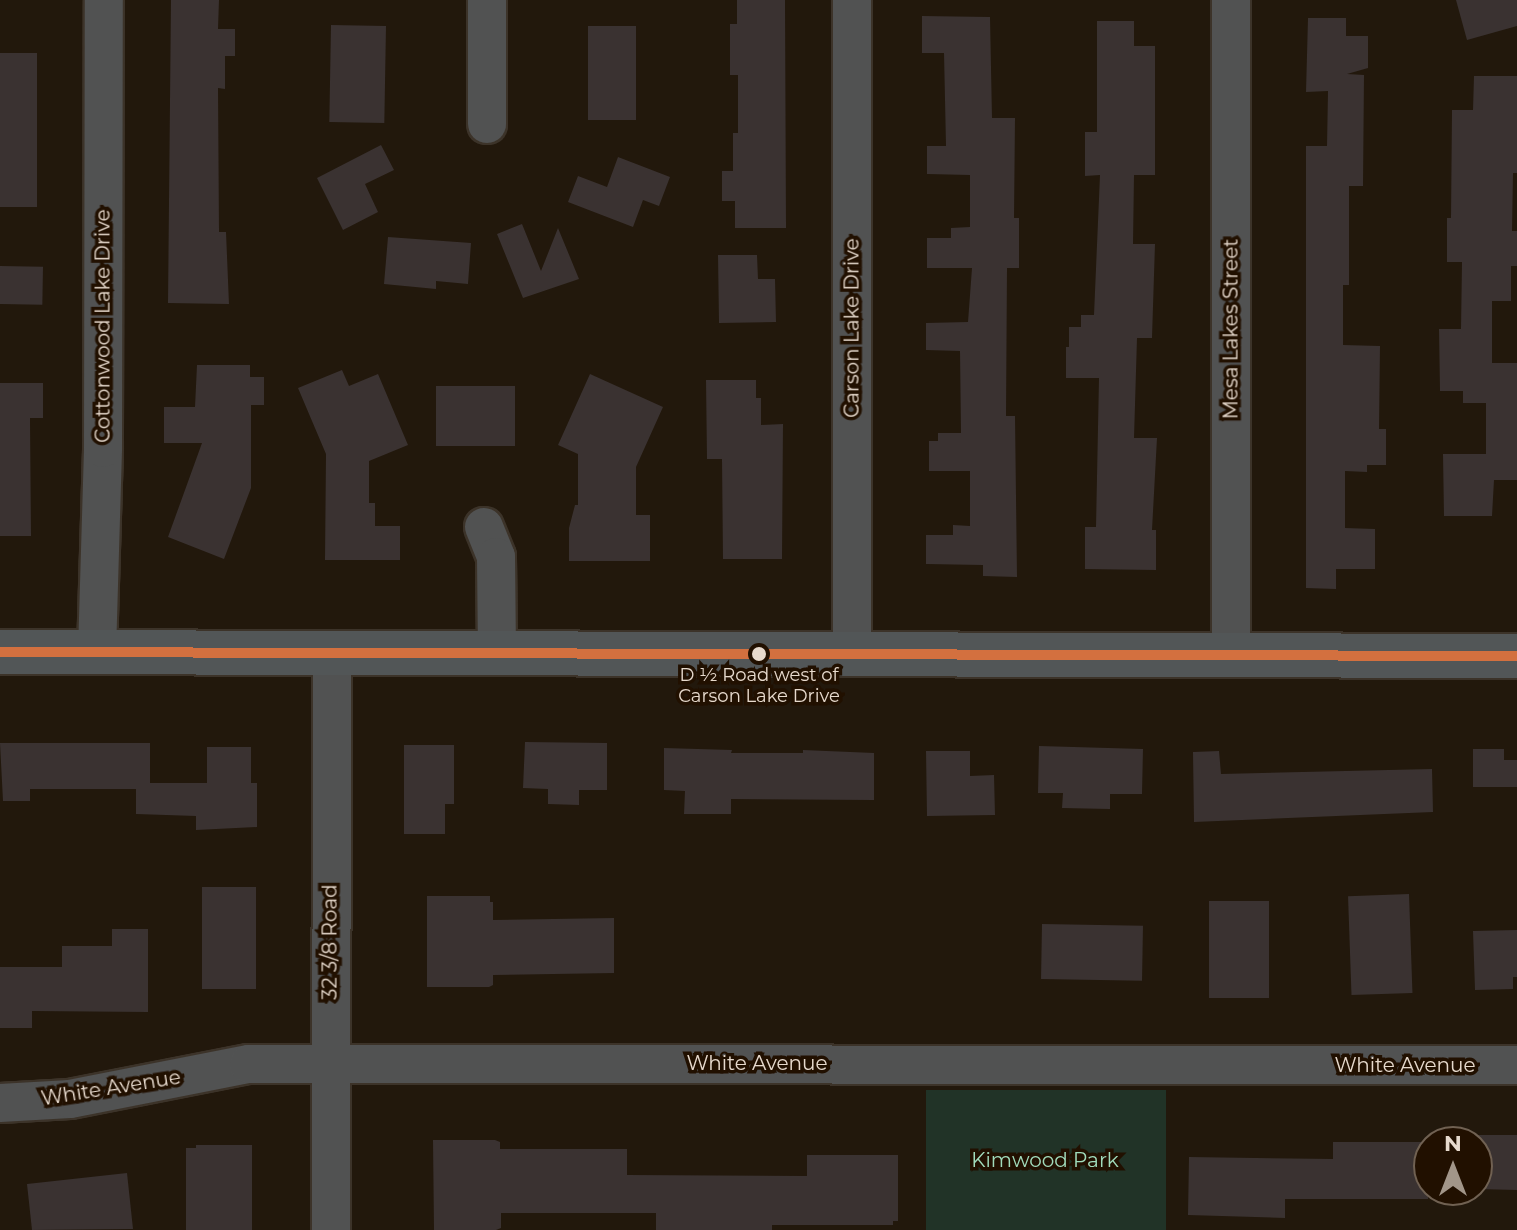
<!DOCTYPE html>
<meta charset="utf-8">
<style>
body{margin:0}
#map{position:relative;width:1517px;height:1230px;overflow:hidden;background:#22180c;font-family:Montserrat,sans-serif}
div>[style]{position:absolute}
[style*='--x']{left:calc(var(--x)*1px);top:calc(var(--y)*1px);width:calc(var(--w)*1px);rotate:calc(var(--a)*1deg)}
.green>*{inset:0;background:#213327;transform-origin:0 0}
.building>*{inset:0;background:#3a3231;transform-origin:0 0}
.roads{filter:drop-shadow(2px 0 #3c3329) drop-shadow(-2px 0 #3c3329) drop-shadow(0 2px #3c3329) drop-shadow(0 -2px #3c3329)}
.minor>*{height:38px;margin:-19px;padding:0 19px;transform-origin:19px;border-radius:19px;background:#515252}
.secondary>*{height:44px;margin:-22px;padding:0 22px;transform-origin:22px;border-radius:22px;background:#525657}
.bus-1>*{height:10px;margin:-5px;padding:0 5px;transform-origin:5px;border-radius:5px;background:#d3703f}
.dots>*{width:22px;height:22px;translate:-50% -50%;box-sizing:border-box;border:4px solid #211000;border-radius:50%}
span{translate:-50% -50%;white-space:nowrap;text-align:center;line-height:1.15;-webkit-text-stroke:7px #211000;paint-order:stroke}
.bus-label{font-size:18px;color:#e7dacd}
.street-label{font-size:20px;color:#e7dacd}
.park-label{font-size:20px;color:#a1dcbc}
.north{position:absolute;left:1413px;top:1126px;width:80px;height:80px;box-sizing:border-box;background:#211000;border:2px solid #706152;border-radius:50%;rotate:0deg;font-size:22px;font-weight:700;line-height:32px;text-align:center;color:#e7dacd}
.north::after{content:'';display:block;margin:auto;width:28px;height:36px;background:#a29689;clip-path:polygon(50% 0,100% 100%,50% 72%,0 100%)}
</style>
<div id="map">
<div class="green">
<i style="left:926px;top:1090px;width:240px;height:140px"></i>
</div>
<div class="building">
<i style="clip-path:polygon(171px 0,219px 0,218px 29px,235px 29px,235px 56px,225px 56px,225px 89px,218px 88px,219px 232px,226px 232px,229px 304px,168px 303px)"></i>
<i style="clip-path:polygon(737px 0,785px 0,786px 228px,735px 228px,735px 201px,722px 201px,722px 171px,733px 171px,733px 133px,738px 133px,738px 75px,730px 75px,730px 24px,737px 24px)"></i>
<i style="clip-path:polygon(1456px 0,1517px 0,1517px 26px,1467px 40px)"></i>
<i style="clip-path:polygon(922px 16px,990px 17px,992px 118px,1015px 118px,1014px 218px,1019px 218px,1019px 268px,1007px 268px,1006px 416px,1015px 416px,1017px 577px,983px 576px,983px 565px,926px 564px,926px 535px,953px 535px,953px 525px,970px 526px,970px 471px,929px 471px,929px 441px,938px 441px,938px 433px,961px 433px,960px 351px,926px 350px,926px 323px,968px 322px,972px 268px,927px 268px,927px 238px,951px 238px,951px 228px,970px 227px,970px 175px,927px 174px,927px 146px,946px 146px,944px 53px,922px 53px)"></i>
<i style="clip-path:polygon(1308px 18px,1346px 18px,1346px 36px,1368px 36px,1368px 68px,1347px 74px,1364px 75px,1363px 186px,1349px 186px,1349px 285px,1343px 285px,1343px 345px,1380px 346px,1379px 429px,1386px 429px,1386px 465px,1367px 465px,1367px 472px,1345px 471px,1345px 528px,1375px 529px,1375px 569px,1336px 569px,1336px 589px,1306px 588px,1306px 146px,1327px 146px,1328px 91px,1306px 92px)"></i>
<i style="clip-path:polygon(1097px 21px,1134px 21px,1134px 46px,1155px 46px,1155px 175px,1134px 175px,1133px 244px,1155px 244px,1152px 338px,1137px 338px,1134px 438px,1157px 438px,1152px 530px,1156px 530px,1156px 570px,1085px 569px,1085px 527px,1096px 527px,1099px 378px,1066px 378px,1066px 347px,1069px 347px,1069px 327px,1081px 327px,1081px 315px,1094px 315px,1100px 175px,1085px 176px,1085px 132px,1097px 132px)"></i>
<i style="left:386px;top:26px;width:97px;height:55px;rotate:91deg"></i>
<i style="left:588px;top:26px;width:48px;height:94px"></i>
<i style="left:0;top:53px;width:37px;height:154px"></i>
<i style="clip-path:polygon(1474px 76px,1517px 76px,1517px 173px,1513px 173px,1512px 231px,1517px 231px,1517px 266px,1511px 266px,1511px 301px,1492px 301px,1492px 363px,1517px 363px,1517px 480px,1494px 480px,1492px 516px,1444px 516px,1443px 454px,1486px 454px,1486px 403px,1463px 403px,1463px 391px,1440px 391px,1439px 329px,1461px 329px,1462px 262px,1447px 262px,1447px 218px,1451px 218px,1452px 110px,1473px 110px)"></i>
<i style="clip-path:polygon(381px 145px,394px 170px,365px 184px,378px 212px,343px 230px,317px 178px)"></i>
<i style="clip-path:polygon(618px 157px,670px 177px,659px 206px,643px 200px,633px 227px,568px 202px,578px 176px,607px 187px)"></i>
<i style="clip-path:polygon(522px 224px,541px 271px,558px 228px,579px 279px,523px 298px,497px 234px)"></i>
<i style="clip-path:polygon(388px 237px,471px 243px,468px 284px,436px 281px,436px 289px,384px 284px)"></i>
<i style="clip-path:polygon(718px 255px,757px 255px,758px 279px,775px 279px,776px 322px,719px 323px)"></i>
<i style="left:0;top:266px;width:43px;height:38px;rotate:1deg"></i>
<i style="clip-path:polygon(197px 365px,250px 365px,250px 377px,264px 377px,264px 405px,251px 405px,251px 488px,224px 559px,168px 537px,202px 443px,164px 443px,164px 407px,195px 407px)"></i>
<i style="clip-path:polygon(342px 370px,349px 386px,378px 374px,408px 445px,369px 461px,369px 503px,375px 503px,375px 526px,400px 526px,400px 560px,325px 560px,326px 454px,298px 388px)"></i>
<i style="clip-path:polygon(590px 374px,663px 407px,636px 467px,636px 515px,650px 515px,650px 561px,569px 561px,569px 528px,575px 505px,578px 505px,578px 454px,558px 445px)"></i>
<i style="clip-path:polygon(706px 380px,756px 380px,756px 398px,761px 398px,761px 425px,783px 424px,782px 559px,723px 559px,722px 459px,707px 459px)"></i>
<i style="clip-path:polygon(0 383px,43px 383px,43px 418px,30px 418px,31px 536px,0 536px)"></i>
<i style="left:436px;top:386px;width:79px;height:60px"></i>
<i style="clip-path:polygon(525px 742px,607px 743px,607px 790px,579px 790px,579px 805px,548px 804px,548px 789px,523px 788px)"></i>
<i style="clip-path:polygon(0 743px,150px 743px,150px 783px,207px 783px,207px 747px,251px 747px,251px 783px,257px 783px,257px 827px,196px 830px,196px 816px,136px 814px,136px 789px,30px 789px,30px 801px,3px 801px)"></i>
<i style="clip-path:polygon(404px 745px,454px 745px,454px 804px,445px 804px,445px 834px,404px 834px)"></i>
<i style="clip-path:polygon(1039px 746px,1143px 749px,1142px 794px,1110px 794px,1110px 809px,1062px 808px,1063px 793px,1038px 793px)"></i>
<i style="clip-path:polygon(664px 748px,732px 750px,731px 753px,803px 753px,803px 750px,874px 753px,874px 800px,731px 799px,731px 814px,684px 814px,685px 791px,664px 790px)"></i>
<i style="clip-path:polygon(1473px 749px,1504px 749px,1504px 760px,1517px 760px,1517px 787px,1473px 787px)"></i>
<i style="clip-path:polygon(926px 751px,970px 751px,970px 776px,994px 775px,995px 815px,927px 816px)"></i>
<i style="clip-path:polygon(1219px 751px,1221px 774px,1432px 769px,1433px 812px,1194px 822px,1193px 752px)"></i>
<i style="left:202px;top:887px;width:54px;height:102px"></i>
<i style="left:1409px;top:894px;width:99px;height:61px;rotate:88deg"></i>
<i style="clip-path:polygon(427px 896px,490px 896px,490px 902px,493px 902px,493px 920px,614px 918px,614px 973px,493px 975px,493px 985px,489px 987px,427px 987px)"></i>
<i style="left:1209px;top:901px;width:60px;height:97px"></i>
<i style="left:1042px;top:924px;width:101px;height:55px;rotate:1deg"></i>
<i style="clip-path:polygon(112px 929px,148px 929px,148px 1012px,32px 1011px,32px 1028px,0 1028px,0 967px,62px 967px,62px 946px,112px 946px)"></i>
<i style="clip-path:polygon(1517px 930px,1517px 977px,1513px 977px,1513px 989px,1475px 990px,1473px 931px)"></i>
<i style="clip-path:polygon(1469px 1135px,1517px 1135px,1517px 1190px,1477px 1189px,1477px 1142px,1429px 1142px,1428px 1199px,1285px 1199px,1285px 1218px,1188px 1215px,1189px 1157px,1333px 1159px,1333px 1142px,1469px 1142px)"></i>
<i style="clip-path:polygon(433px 1140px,495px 1140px,500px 1142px,500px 1149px,627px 1149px,627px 1175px,807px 1176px,807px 1155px,898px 1155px,898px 1221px,893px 1221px,893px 1225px,772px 1225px,772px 1230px,656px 1230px,656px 1213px,501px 1213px,501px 1228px,496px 1230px,434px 1230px)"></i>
<i style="clip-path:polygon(196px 1145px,252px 1145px,252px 1230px,186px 1230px,186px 1148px,196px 1148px)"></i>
<i style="clip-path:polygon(127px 1173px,133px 1229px,32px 1230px,27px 1184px)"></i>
</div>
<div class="roads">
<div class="minor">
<i style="--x:487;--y:0;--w:124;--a:90"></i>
<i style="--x:484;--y:527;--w:32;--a:68"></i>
<i style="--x:496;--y:557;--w:99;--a:89.4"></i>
<i style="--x:97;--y:652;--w:204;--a:-88.3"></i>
<i style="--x:103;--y:448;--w:448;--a:-89.9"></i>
<i style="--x:852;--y:656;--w:656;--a:-90"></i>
<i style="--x:1231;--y:657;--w:657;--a:-90"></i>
<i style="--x:0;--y:1103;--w:70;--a:-3.3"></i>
<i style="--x:70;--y:1099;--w:182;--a:-11.1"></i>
<i style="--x:249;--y:1064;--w:1268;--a:0.05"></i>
<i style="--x:331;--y:1230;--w:576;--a:-89.9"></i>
</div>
<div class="secondary">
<i style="--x:0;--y:652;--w:1517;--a:0.15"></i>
</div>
</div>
<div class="bus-1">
<i style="--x:0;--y:652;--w:1517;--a:0.15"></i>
</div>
<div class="dots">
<i style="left:759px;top:654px;background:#e7dacd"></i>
</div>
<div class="bus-label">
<span style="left:759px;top:686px">D ½ Road west of<br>Carson Lake Drive</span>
</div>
<div class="street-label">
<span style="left:103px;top:326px;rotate:-90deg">Cottonwood Lake Drive</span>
<span style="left:852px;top:328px;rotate:-90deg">Carson Lake Drive</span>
<span style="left:1231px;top:329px;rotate:-90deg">Mesa Lakes Street</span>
<span style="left:330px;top:942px;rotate:-90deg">32 3/8 Road</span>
<span style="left:757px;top:1063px">White Avenue</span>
<span style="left:1405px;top:1065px">White Avenue</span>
<span style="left:111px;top:1088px;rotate:-9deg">White Avenue</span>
</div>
<div class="park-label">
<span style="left:1045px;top:1160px">Kimwood Park</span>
</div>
<div class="north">N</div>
</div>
